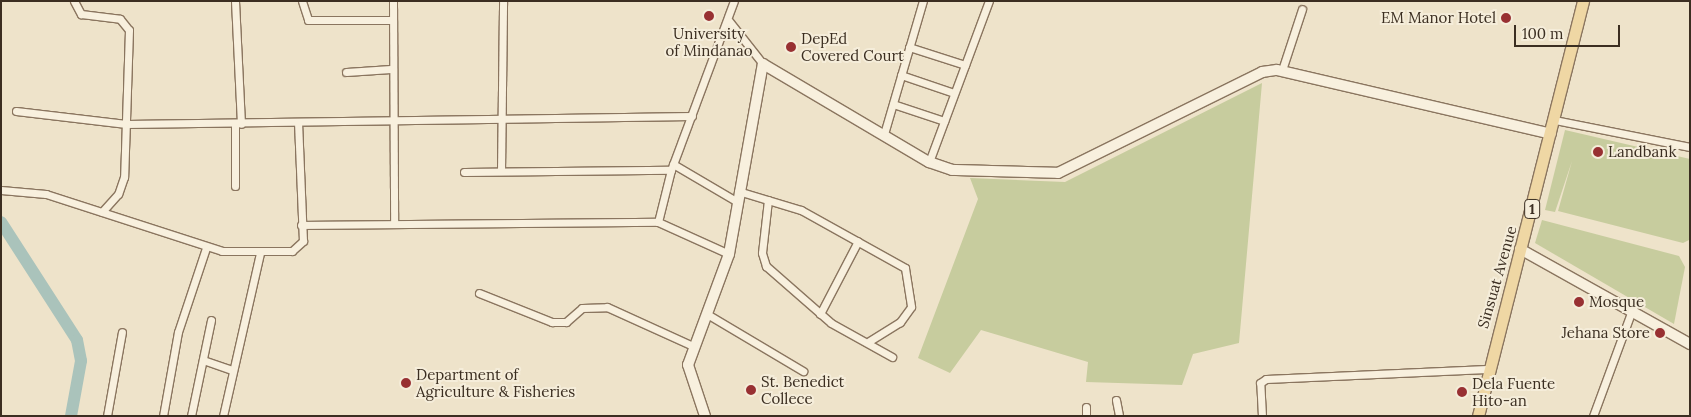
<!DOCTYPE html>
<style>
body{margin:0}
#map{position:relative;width:1691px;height:417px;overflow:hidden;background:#eee3ca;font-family:Lora,serif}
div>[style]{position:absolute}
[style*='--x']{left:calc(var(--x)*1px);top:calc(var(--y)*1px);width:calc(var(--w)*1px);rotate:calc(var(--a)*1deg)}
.green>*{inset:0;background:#c7cc9e}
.river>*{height:12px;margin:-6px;padding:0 6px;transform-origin:6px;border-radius:6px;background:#aac3bb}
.roads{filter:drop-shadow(1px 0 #8a755f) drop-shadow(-1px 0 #8a755f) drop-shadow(0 1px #8a755f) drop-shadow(0 -1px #8a755f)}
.street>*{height:7px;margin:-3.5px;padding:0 3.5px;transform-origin:3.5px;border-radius:3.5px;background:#f8f0de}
.secondary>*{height:10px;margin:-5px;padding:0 5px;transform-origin:5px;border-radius:5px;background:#f8f0de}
.primary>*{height:11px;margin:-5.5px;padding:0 5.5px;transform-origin:5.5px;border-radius:5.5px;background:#efd7a4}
.dots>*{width:14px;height:14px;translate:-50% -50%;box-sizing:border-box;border:2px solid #f5edda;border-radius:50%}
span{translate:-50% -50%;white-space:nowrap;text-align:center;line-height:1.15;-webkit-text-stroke:4px #f5edda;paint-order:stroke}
.shield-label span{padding:1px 4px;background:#f5edda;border:1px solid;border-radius:4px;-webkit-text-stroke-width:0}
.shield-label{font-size:14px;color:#3b2e21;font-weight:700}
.poi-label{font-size:15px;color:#3b2e21}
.right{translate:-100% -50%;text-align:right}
.left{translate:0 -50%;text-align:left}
.street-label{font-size:15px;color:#3b2e21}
.frame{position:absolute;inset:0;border:2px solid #3b2e21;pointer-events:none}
.scale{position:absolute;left:1514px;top:25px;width:106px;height:22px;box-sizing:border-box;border:2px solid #3b2e21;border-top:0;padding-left:6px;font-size:15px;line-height:18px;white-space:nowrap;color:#3b2e21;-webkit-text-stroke:4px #f5edda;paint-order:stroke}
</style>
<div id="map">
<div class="green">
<i style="clip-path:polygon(1262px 83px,1239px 343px,1193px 354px,1182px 385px,1086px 382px,1088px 362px,981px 330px,950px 373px,918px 358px,978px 199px,970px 178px,1065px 182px)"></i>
<i style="clip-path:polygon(1565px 130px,1690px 159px,1689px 240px,1683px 243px,1558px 211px,1572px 161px,1555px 212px,1545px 210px)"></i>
<i style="clip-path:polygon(1542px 220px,1679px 256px,1685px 267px,1674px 324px,1535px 243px)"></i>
</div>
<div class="river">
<i style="--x:1;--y:222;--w:140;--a:57.2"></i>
<i style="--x:77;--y:340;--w:21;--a:79"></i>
<i style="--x:81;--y:361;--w:56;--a:100.3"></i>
</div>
<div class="roads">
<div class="street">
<i style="--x:74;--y:1;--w:15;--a:62"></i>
<i style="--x:81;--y:14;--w:39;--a:7"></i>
<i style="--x:120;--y:19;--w:14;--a:51"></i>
<i style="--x:129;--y:30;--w:147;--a:91.9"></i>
<i style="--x:124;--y:177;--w:18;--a:109"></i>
<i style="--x:118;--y:194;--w:24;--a:132"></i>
<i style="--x:235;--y:1;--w:123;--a:87.2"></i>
<i style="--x:302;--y:1;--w:20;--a:72"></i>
<i style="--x:308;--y:20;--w:83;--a:0"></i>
<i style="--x:393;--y:1;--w:222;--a:89.7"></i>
<i style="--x:729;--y:21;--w:55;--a:51.7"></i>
<i style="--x:909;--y:47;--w:59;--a:17.8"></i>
<i style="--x:1282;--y:70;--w:64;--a:-71.8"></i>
<i style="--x:346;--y:72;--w:45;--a:-3.8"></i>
<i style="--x:901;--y:75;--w:56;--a:18.8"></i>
<i style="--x:893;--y:104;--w:54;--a:18.4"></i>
<i style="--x:16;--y:111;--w:111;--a:6.7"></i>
<i style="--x:126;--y:124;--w:566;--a:-0.81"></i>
<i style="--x:1555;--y:120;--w:138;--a:11.3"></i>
<i style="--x:235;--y:124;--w:62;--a:90"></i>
<i style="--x:884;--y:134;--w:139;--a:-73.7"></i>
<i style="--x:929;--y:162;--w:172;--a:-69.6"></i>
<i style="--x:673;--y:164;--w:73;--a:30.4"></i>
<i style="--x:501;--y:171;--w:170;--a:-89.3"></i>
<i style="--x:464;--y:172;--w:207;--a:-0.6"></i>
<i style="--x:1;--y:190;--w:45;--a:5.1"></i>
<i style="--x:46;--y:194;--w:185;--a:17.9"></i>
<i style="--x:222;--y:251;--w:70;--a:0"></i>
<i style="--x:292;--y:251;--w:15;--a:-42"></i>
<i style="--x:303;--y:241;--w:119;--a:-92.4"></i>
<i style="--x:738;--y:191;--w:66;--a:16.8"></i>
<i style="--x:801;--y:210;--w:119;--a:29.1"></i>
<i style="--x:905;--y:268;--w:39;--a:81"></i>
<i style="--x:911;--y:307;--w:19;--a:126"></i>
<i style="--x:900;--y:322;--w:36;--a:148"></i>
<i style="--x:768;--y:200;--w:53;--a:96.5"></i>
<i style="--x:762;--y:253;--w:14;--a:73"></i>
<i style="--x:766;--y:266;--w:86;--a:41.2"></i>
<i style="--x:831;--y:323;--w:70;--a:29.1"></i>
<i style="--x:658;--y:222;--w:54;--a:-76"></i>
<i style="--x:671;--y:170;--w:180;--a:-69.6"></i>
<i style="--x:301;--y:225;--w:357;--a:-0.5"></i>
<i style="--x:658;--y:222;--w:78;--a:24.3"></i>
<i style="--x:479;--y:293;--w:79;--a:21.7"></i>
<i style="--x:552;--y:322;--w:14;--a:0"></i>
<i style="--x:566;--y:322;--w:21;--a:-41"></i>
<i style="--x:582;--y:308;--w:25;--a:-2"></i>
<i style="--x:607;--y:307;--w:94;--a:24.4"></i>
<i style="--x:707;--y:314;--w:112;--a:30.7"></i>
<i style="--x:820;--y:314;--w:82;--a:-62.5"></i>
<i style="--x:203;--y:360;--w:31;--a:19"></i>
<i style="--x:1116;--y:400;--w:16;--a:79"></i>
<i style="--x:1086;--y:407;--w:9;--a:90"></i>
<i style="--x:107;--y:416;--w:85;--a:-79.9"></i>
<i style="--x:163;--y:416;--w:85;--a:-79.9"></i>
<i style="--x:178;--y:332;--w:89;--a:-71.6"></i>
<i style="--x:191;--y:416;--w:98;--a:-78.2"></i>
<i style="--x:223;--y:416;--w:167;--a:-77.2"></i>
<i style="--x:1262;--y:416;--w:33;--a:-93"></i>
<i style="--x:1260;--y:383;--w:7;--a:-34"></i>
<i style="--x:1266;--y:379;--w:221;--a:-2.6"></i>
<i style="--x:1593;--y:416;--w:113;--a:-69.8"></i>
</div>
<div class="secondary">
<i style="--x:1520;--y:249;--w:195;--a:29.2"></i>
<i style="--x:705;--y:416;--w:54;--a:-108.4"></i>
<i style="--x:688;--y:365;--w:118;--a:-69.7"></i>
<i style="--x:729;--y:254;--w:193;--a:-79.9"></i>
<i style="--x:763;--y:64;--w:193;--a:30.6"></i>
<i style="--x:929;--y:162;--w:24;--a:19"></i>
<i style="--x:952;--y:170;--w:106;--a:1.6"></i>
<i style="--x:1058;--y:173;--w:228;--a:-26.3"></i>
<i style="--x:1262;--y:72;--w:15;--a:-8"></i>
<i style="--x:1277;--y:70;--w:281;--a:13.1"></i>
</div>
<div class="primary">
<i style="--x:1478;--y:416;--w:428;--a:-75.8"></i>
</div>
</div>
<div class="dots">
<i style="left:709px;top:16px;background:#983032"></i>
<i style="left:1506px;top:18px;background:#983032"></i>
<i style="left:791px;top:47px;background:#983032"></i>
<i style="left:1598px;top:152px;background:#983032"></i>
<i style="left:1579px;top:302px;background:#983032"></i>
<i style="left:1660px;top:333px;background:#983032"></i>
<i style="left:406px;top:383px;background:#983032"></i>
<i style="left:751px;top:390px;background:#983032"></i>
<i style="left:1462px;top:392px;background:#983032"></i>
</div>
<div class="shield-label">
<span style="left:1532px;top:209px">1</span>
</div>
<div class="poi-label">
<span class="right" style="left:1496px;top:18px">EM Manor Hotel</span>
<span style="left:709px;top:42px">University<br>of Mindanao</span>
<span class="left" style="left:801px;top:47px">DepEd<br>Covered Court</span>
<span class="left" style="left:1608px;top:152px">Landbank</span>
<span class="left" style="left:1589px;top:302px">Mosque</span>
<span class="right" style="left:1650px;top:333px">Jehana Store</span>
<span class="left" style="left:416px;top:383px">Department of<br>Agriculture &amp; Fisheries</span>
<span class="left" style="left:761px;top:390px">St. Benedict<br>Collece</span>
<span class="left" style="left:1472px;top:392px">Dela Fuente<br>Hito-an</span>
</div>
<div class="street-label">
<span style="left:1497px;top:277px;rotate:-74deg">Sinsuat Avenue</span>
</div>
<div class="frame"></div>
<div class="scale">100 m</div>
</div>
